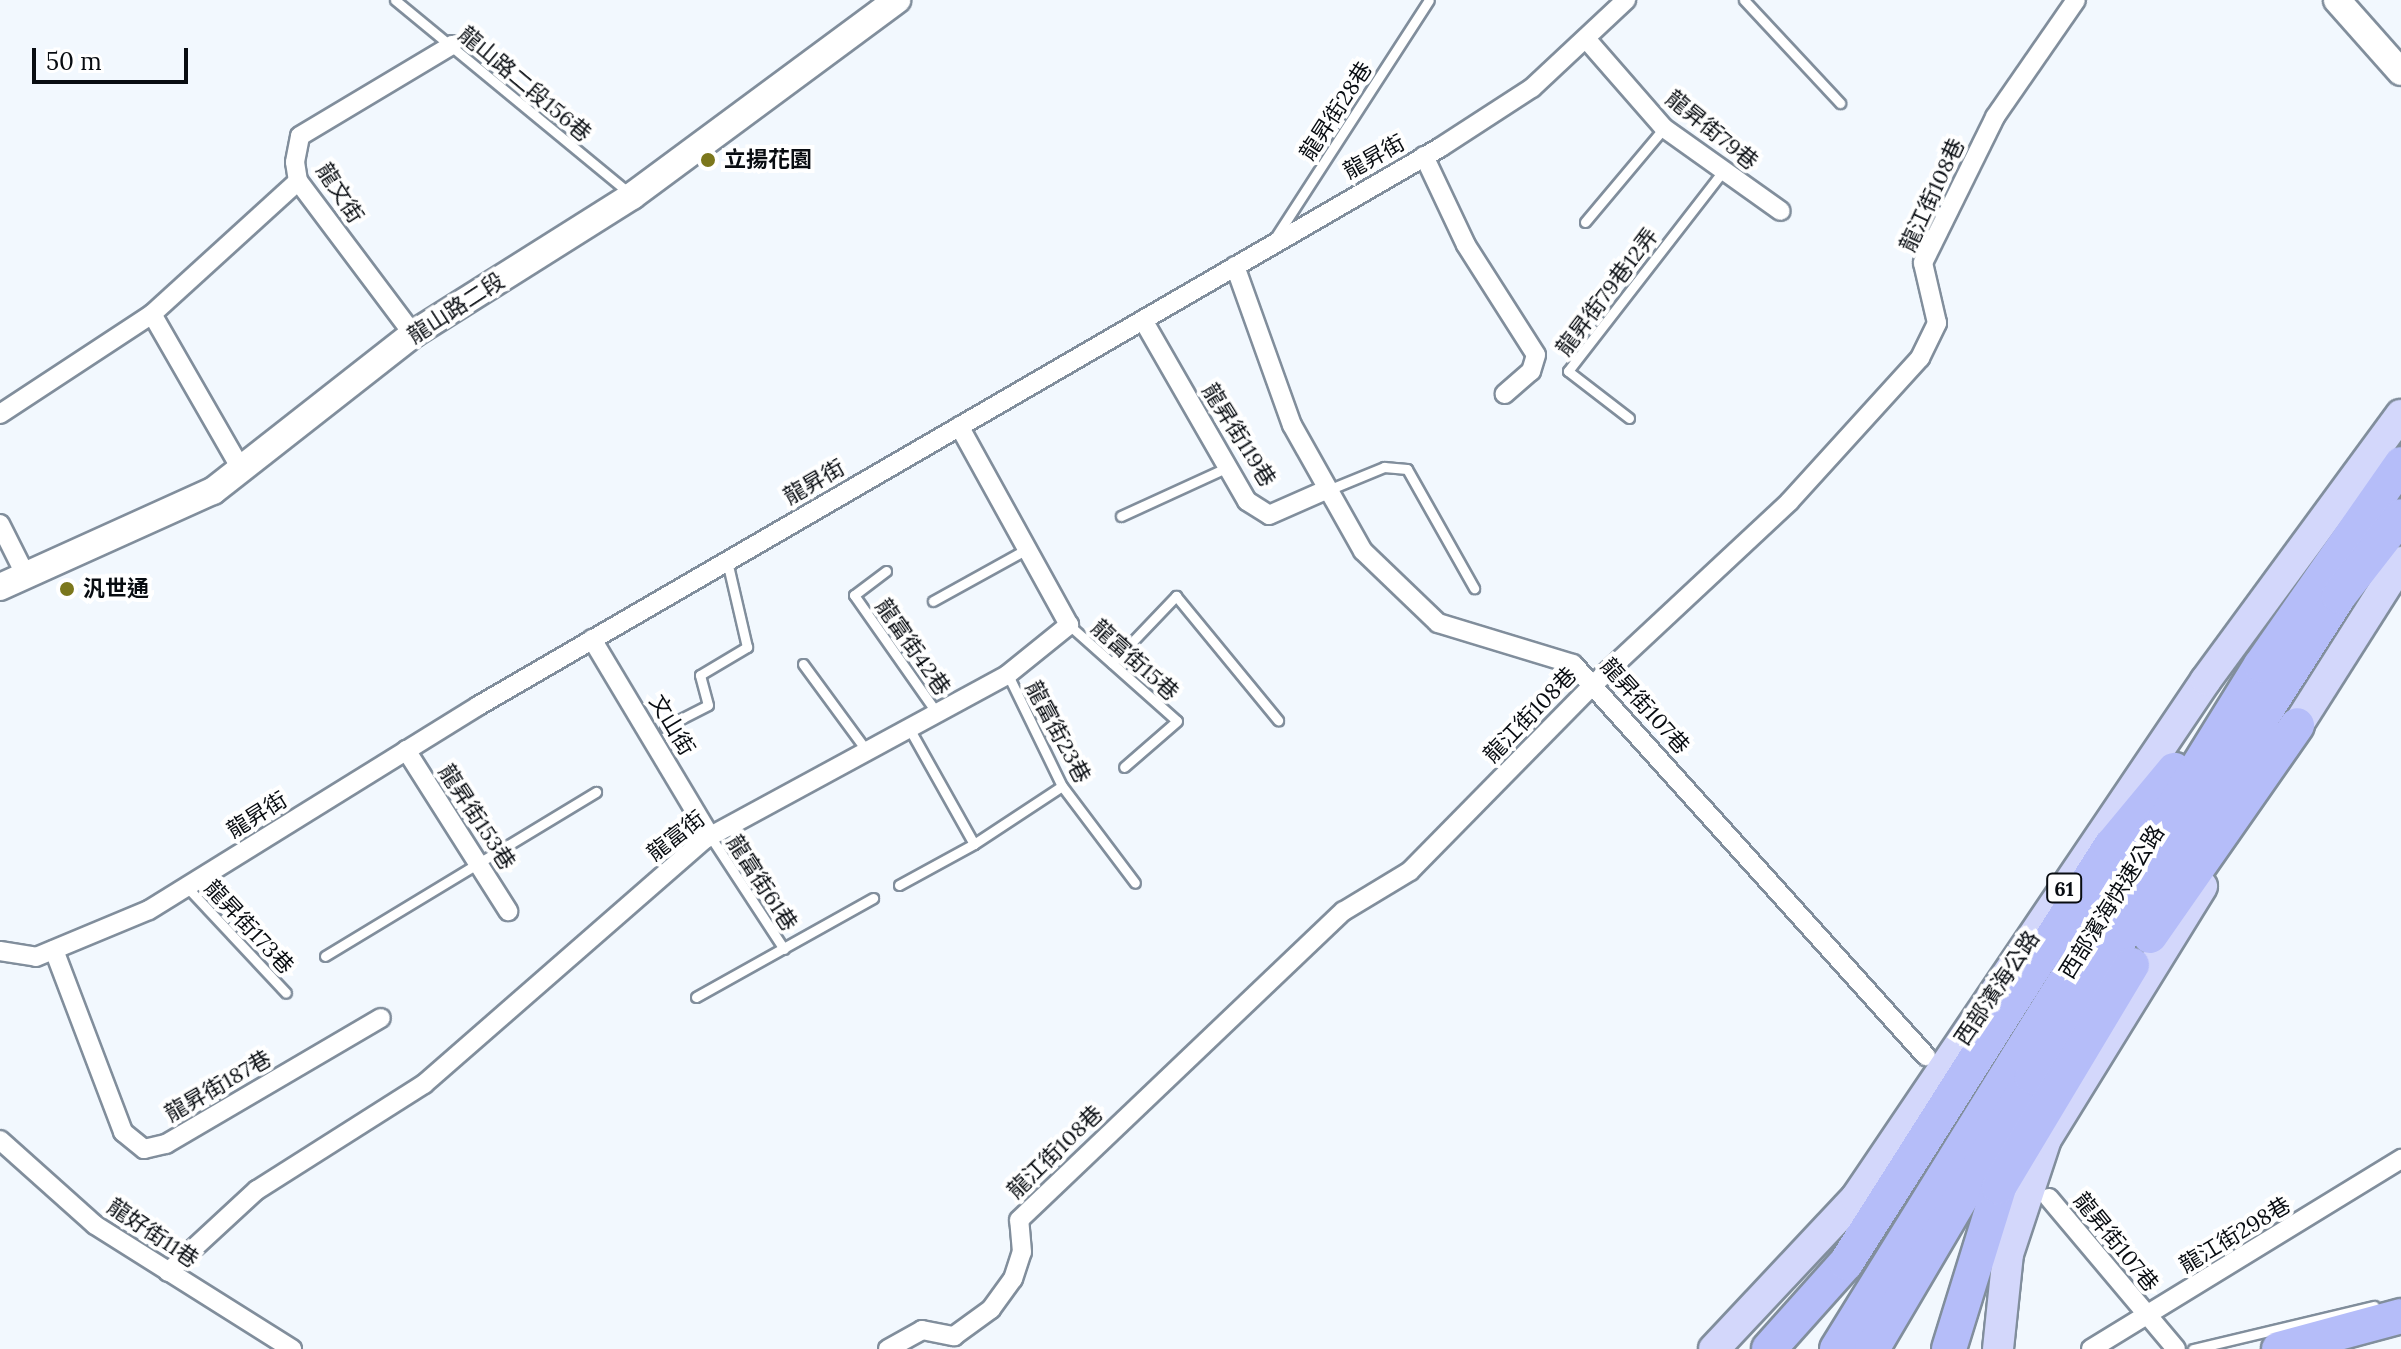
<!DOCTYPE html>
<meta charset="utf-8">
<style>
body{margin:0}
#map{position:relative;width:2401px;height:1349px;overflow:hidden;background:#f2f8fe;font-family:Lora,"Noto Sans TC",serif}
div>[style]{position:absolute}
[style*='--x']{left:calc(var(--x)*1px);top:calc(var(--y)*1px);width:calc(var(--w)*1px);rotate:calc(var(--a)*1deg)}
.roads{filter:drop-shadow(2px 0 #818e9c) drop-shadow(-2px 0 #818e9c) drop-shadow(0 2px #818e9c) drop-shadow(0 -2px #818e9c)}
.lane>*{height:9px;margin:-4.5px;padding:0 4.5px;transform-origin:4.5px;border-radius:4.5px;background:#fff}
.street>*{height:18px;margin:-9px;padding:0 9px;transform-origin:9px;border-radius:9px;background:#fff}
.secondary>*{height:26px;margin:-13px;padding:0 13px;transform-origin:13px;border-radius:13px;background:#fff}
.primary>*{height:30px;margin:-15px;padding:0 15px;transform-origin:15px;border-radius:15px;background:#d3d7fb}
.highway>*{height:34px;margin:-17px;padding:0 17px;transform-origin:17px;border-radius:17px;background:#b5bdf9}
.dots>*{width:22px;height:22px;translate:-50% -50%;box-sizing:border-box;border:4px solid #fff;border-radius:50%}
span{translate:-50% -50%;white-space:nowrap;text-align:center;line-height:1.15;-webkit-text-stroke:8px #fff;paint-order:stroke}
.shield-label span{padding:2px 6px;background:#fff;border:2px solid;border-radius:6px;-webkit-text-stroke-width:0}
.shield-label{font-size:20px;color:#080c11;font-weight:700}
.street-label{font-size:22px;color:#080c11}
.poi-label{font-size:22px;color:#080c11;font-weight:700}
.left{translate:0 -50%;text-align:left}
.scale{position:absolute;left:32px;top:48px;width:156px;height:36px;box-sizing:border-box;border:4px solid #080c11;border-top:0;padding-left:10px;font-size:24px;line-height:28px;white-space:nowrap;color:#080c11;-webkit-text-stroke:6px #fff;paint-order:stroke}
</style>
<div id="map">
<div class="roads">
<div class="lane">
<i style="--x:395;--y:0;--w:305;--a:39.5"></i>
<i style="--x:1744;--y:0;--w:141;--a:47"></i>
<i style="--x:1585;--y:222;--w:123;--a:-50"></i>
<i style="--x:1275;--y:238;--w:283;--a:-57.1"></i>
<i style="--x:1629;--y:418;--w:77;--a:-142.4"></i>
<i style="--x:1568;--y:371;--w:248;--a:-52.2"></i>
<i style="--x:1328;--y:490;--w:61;--a:-22.3"></i>
<i style="--x:1384;--y:467;--w:23;--a:5"></i>
<i style="--x:1407;--y:469;--w:137;--a:60.6"></i>
<i style="--x:1121;--y:516;--w:118;--a:-24.6"></i>
<i style="--x:886;--y:571;--w:40;--a:143"></i>
<i style="--x:854;--y:595;--w:144;--a:54.9"></i>
<i style="--x:933;--y:601;--w:107;--a:-29"></i>
<i style="--x:1069;--y:625;--w:144;--a:41.6"></i>
<i style="--x:1177;--y:721;--w:70;--a:139"></i>
<i style="--x:1112;--y:663;--w:93;--a:-46.3"></i>
<i style="--x:1176;--y:596;--w:161;--a:50.6"></i>
<i style="--x:803;--y:664;--w:108;--a:53.7"></i>
<i style="--x:1008;--y:675;--w:123;--a:64.1"></i>
<i style="--x:1062;--y:786;--w:121;--a:53"></i>
<i style="--x:665;--y:727;--w:48;--a:-27.1"></i>
<i style="--x:708;--y:705;--w:31;--a:-105"></i>
<i style="--x:700;--y:675;--w:55;--a:-30.8"></i>
<i style="--x:747;--y:647;--w:88;--a:-103.1"></i>
<i style="--x:710;--y:836;--w:135;--a:56.8"></i>
<i style="--x:974;--y:844;--w:105;--a:-33.4"></i>
<i style="--x:899;--y:885;--w:85;--a:-28.7"></i>
<i style="--x:974;--y:844;--w:133;--a:-119.3"></i>
<i style="--x:186;--y:886;--w:146;--a:46.9"></i>
<i style="--x:325;--y:956;--w:317;--a:-31.2"></i>
<i style="--x:696;--y:997;--w:203;--a:-29.2"></i>
<i style="--x:2193;--y:1349;--w:186;--a:-13.4"></i>
</div>
<div class="street">
<i style="--x:1588;--y:41;--w:116;--a:48.9"></i>
<i style="--x:1664;--y:128;--w:143;--a:35.4"></i>
<i style="--x:1424;--y:156;--w:98;--a:64.7"></i>
<i style="--x:1466;--y:245;--w:130;--a:57.5"></i>
<i style="--x:1536;--y:355;--w:17;--a:107"></i>
<i style="--x:1531;--y:371;--w:35;--a:139"></i>
<i style="--x:1235;--y:266;--w:169;--a:70.3"></i>
<i style="--x:1292;--y:425;--w:145;--a:60.6"></i>
<i style="--x:1363;--y:551;--w:104;--a:43.8"></i>
<i style="--x:1438;--y:623;--w:141;--a:16.9"></i>
<i style="--x:1573;--y:664;--w:528;--a:48"></i>
<i style="--x:152;--y:314;--w:179;--a:60.1"></i>
<i style="--x:1143;--y:320;--w:209;--a:60.1"></i>
<i style="--x:1247;--y:501;--w:26;--a:32"></i>
<i style="--x:1269;--y:515;--w:62;--a:-23.7"></i>
<i style="--x:413;--y:334;--w:191;--a:-126.9"></i>
<i style="--x:298;--y:181;--w:19;--a:-99"></i>
<i style="--x:295;--y:162;--w:26;--a:-79"></i>
<i style="--x:300;--y:136;--w:177;--a:-30.9"></i>
<i style="--x:0;--y:414;--w:182;--a:-33.3"></i>
<i style="--x:152;--y:314;--w:197;--a:-42.3"></i>
<i style="--x:0;--y:524;--w:60;--a:63.4"></i>
<i style="--x:592;--y:639;--w:230;--a:59.1"></i>
<i style="--x:406;--y:750;--w:191;--a:57.6"></i>
<i style="--x:54;--y:950;--w:195;--a:69.2"></i>
<i style="--x:123;--y:1132;--w:27;--a:39"></i>
<i style="--x:144;--y:1149;--w:23;--a:-13"></i>
<i style="--x:166;--y:1144;--w:249;--a:-30.4"></i>
<i style="--x:0;--y:951;--w:36;--a:9"></i>
<i style="--x:36;--y:957;--w:122;--a:-22.6"></i>
<i style="--x:149;--y:910;--w:387;--a:-31.8"></i>
<i style="--x:478;--y:706;--w:1113;--a:-30.13"></i>
<i style="--x:1441;--y:147;--w:108;--a:-33"></i>
<i style="--x:1532;--y:88;--w:129;--a:-43.1"></i>
<i style="--x:0;--y:1140;--w:127;--a:41.8"></i>
<i style="--x:95;--y:1225;--w:233;--a:32.2"></i>
<i style="--x:2049;--y:1198;--w:197;--a:49.9"></i>
<i style="--x:168;--y:1272;--w:121;--a:-42.7"></i>
<i style="--x:257;--y:1190;--w:198;--a:-32.4"></i>
<i style="--x:424;--y:1084;--w:373;--a:-41.1"></i>
<i style="--x:705;--y:839;--w:344;--a:-28.5"></i>
<i style="--x:1007;--y:675;--w:80;--a:-38.9"></i>
<i style="--x:1069;--y:625;--w:227;--a:-118.9"></i>
<i style="--x:888;--y:1349;--w:39;--a:-29"></i>
<i style="--x:922;--y:1330;--w:33;--a:11"></i>
<i style="--x:954;--y:1336;--w:46;--a:-36.1"></i>
<i style="--x:991;--y:1309;--w:37;--a:-54"></i>
<i style="--x:1013;--y:1279;--w:28;--a:-72"></i>
<i style="--x:1022;--y:1252;--w:32;--a:-95"></i>
<i style="--x:1019;--y:1220;--w:448;--a:-43.6"></i>
<i style="--x:1344;--y:911;--w:77;--a:-31.2"></i>
<i style="--x:1410;--y:871;--w:262;--a:-45.5"></i>
<i style="--x:1594;--y:684;--w:267;--a:-43"></i>
<i style="--x:1789;--y:502;--w:195;--a:-47.7"></i>
<i style="--x:1920;--y:358;--w:39;--a:-64"></i>
<i style="--x:1937;--y:323;--w:62;--a:-103.1"></i>
<i style="--x:1923;--y:263;--w:163;--a:-63.7"></i>
<i style="--x:1995;--y:117;--w:142;--a:-55.3"></i>
<i style="--x:2091;--y:1349;--w:364;--a:-31.5"></i>
</div>
<div class="secondary">
<i style="--x:2337;--y:0;--w:96;--a:48.4"></i>
<i style="--x:0;--y:587;--w:234;--a:-24.3"></i>
<i style="--x:213;--y:491;--w:254;--a:-38.1"></i>
<i style="--x:413;--y:334;--w:259;--a:-32.2"></i>
<i style="--x:632;--y:196;--w:330;--a:-36.5"></i>
</div>
<div class="primary">
<i style="--x:2285;--y:745;--w:217;--a:-57.6"></i>
<i style="--x:1714;--y:1349;--w:207;--a:-46.8"></i>
<i style="--x:1856;--y:1198;--w:625;--a:-55.95"></i>
<i style="--x:2206;--y:680;--w:329;--a:-53.7"></i>
<i style="--x:1998;--y:1349;--w:96;--a:-84"></i>
<i style="--x:2008;--y:1254;--w:121;--a:-71.7"></i>
<i style="--x:2046;--y:1139;--w:297;--a:-58.3"></i>
</div>
<div class="highway">
<i style="--x:2150;--y:936;--w:257;--a:-55.1"></i>
<i style="--x:1769;--y:1349;--w:115;--a:-48.2"></i>
<i style="--x:1846;--y:1263;--w:494;--a:-57.6"></i>
<i style="--x:2111;--y:846;--w:99;--a:-50.3"></i>
<i style="--x:1837;--y:1349;--w:805;--a:-58.21"></i>
<i style="--x:2261;--y:665;--w:245;--a:-55.1"></i>
<i style="--x:1872;--y:1349;--w:316;--a:-59.5"></i>
<i style="--x:2032;--y:1077;--w:571;--a:-57.45"></i>
<i style="--x:2339;--y:596;--w:101;--a:-52.2"></i>
<i style="--x:1949;--y:1349;--w:170;--a:-72.8"></i>
<i style="--x:1999;--y:1187;--w:259;--a:-59.1"></i>
<i style="--x:2279;--y:1349;--w:126;--a:-15.1"></i>
</div>
</div>
<div class="dots">
<i style="left:708px;top:160px;background:#7b771c"></i>
<i style="left:67px;top:589px;background:#7b771c"></i>
</div>
<div class="shield-label">
<span style="left:2064px;top:888px">61</span>
</div>
<div class="street-label">
<span style="left:525px;top:84px;rotate:40deg">龍山路二段156巷</span>
<span style="left:1336px;top:111px;rotate:-57deg">龍昇街28巷</span>
<span style="left:1712px;top:130px;rotate:39deg">龍昇街79巷</span>
<span style="left:1374px;top:157px;rotate:-29deg">龍昇街</span>
<span style="left:340px;top:193px;rotate:57deg">龍文街</span>
<span style="left:1932px;top:195px;rotate:-65deg">龍江街108巷</span>
<span style="left:1607px;top:292px;rotate:-53deg">龍昇街79巷12弄</span>
<span style="left:456px;top:308px;rotate:-33deg">龍山路二段</span>
<span style="left:1239px;top:435px;rotate:58deg">龍昇街119巷</span>
<span style="left:814px;top:482px;rotate:-30deg">龍昇街</span>
<span style="left:913px;top:647px;rotate:55deg">龍富街42巷</span>
<span style="left:1135px;top:660px;rotate:42deg">龍富街15巷</span>
<span style="left:1645px;top:706px;rotate:48deg">龍昇街107巷</span>
<span style="left:1530px;top:715px;rotate:-46deg">龍江街108巷</span>
<span style="left:672px;top:725px;rotate:59deg">文山街</span>
<span style="left:1058px;top:732px;rotate:62deg">龍富街23巷</span>
<span style="left:257px;top:815px;rotate:-32deg">龍昇街</span>
<span style="left:477px;top:817px;rotate:57deg">龍昇街153巷</span>
<span style="left:676px;top:836px;rotate:-38deg">龍富街</span>
<span style="left:762px;top:883px;rotate:57deg">龍富街61巷</span>
<span style="left:2112px;top:902px;rotate:-58deg">西部濱海快速公路</span>
<span style="left:249px;top:927px;rotate:47deg">龍昇街173巷</span>
<span style="left:1997px;top:988px;rotate:-56deg">西部濱海公路</span>
<span style="left:218px;top:1086px;rotate:-30deg">龍昇街187巷</span>
<span style="left:1055px;top:1152px;rotate:-44deg">龍江街108巷</span>
<span style="left:153px;top:1233px;rotate:34deg">龍好街11巷</span>
<span style="left:2235px;top:1235px;rotate:-31deg">龍江街298巷</span>
<span style="left:2116px;top:1242px;rotate:51deg">龍昇街107巷</span>
</div>
<div class="poi-label">
<span class="left" style="left:724px;top:160px">立揚花園</span>
<span class="left" style="left:83px;top:589px">汎世通</span>
</div>
<div class="scale">50 m</div>
</div>
